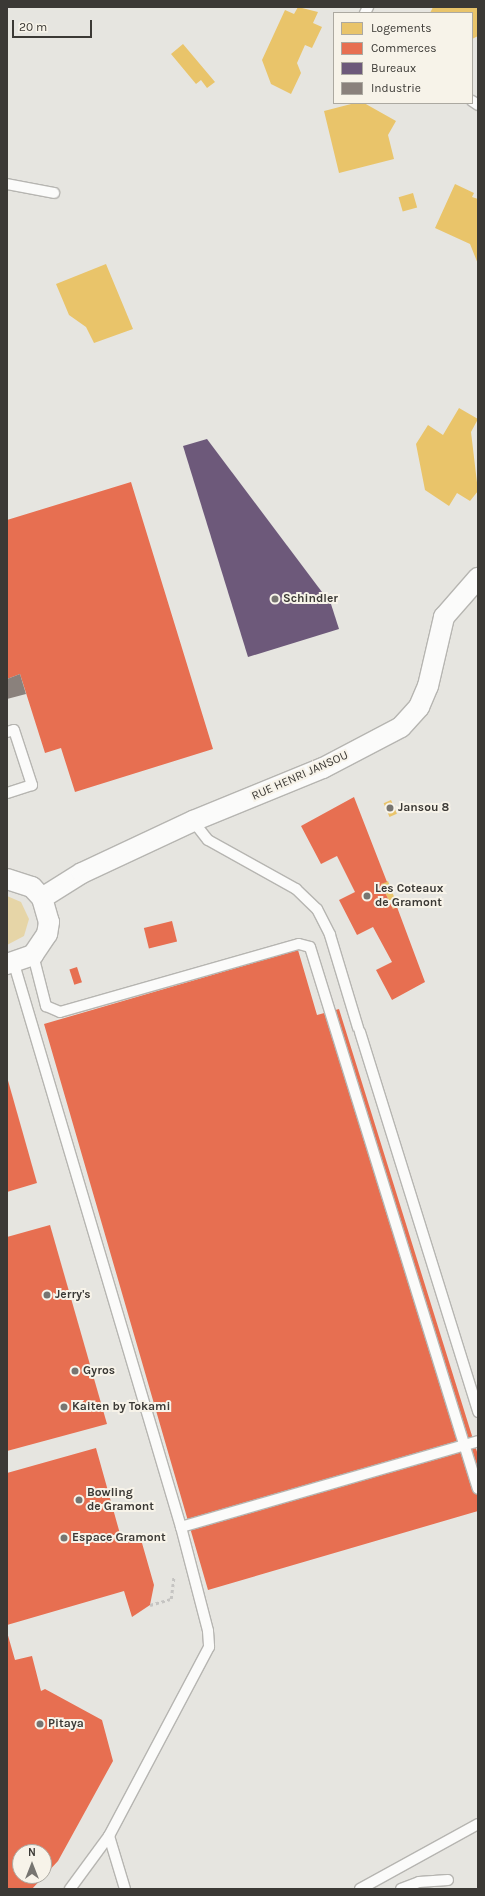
<!DOCTYPE html>
<style>
body{margin:0}
#map{position:relative;width:485px;height:1896px;overflow:hidden;background:#e6e5e0;font-family:Karla,sans-serif}
div>[style]{position:absolute}
[style*='--x']{left:calc(var(--x)*1px);top:calc(var(--y)*1px);width:calc(var(--w)*1px);rotate:calc(var(--a)*1deg)}
.green>*{inset:0;background:#e6d5a7}
.homes>*{inset:0;background:#e9c46a;transform-origin:0 0}
.shops>*{inset:0;background:#e76f51;transform-origin:0 0}
.offices>*{inset:0;background:#6d597a}
.industry>*{inset:0;background:#8a817c}
.path>*{height:2.5px;margin-top:-1.25px;transform-origin:0;background:repeating-linear-gradient(90deg,#c5c4c2 0 3px,transparent 0 6px)}
.roads{filter:drop-shadow(1px 0 #b6b5b1) drop-shadow(-1px 0 #b6b5b1) drop-shadow(0 1px #b6b5b1) drop-shadow(0 -1px #b6b5b1)}
.service>*{height:10px;margin:-5px;padding:0 5px;transform-origin:5px;border-radius:5px;background:#fbfbfa}
.minor>*{height:20px;margin:-10px;padding:0 10px;transform-origin:10px;border-radius:10px;background:#fbfbfa}
.dots>*{width:11px;height:11px;translate:-50% -50%;box-sizing:border-box;border:2px solid #f7f3e9;border-radius:50%}
span{translate:-50% -50%;white-space:nowrap;text-align:center;line-height:1.15;-webkit-text-stroke:4px #f7f3e9;paint-order:stroke}
.poi-label{font-size:12px;color:#3b3935;font-weight:700}
.left{translate:0 -50%;text-align:left}
.street-label{font-size:12px;color:#3b3935}
.frame{position:absolute;inset:0;border:8px solid #3b3935;pointer-events:none}
.legend{position:absolute;left:333px;top:12px;width:140px;height:92px;box-sizing:border-box;background:#f7f3e9;border:1px solid #aca9a1;margin:0;padding:5px 7px;list-style:none;font-size:12px;color:#3b3935}
.legend li{display:flex;align-items:center;gap:8px;height:20px}
.legend b{width:20px;border:1px solid #aca9a1}
.north{position:absolute;left:12px;top:1844px;width:40px;height:40px;box-sizing:border-box;background:#f7f3e9;border:1px solid #aca9a1;border-radius:50%;rotate:0deg;font-size:11px;font-weight:700;line-height:16px;text-align:center;color:#3b3935}
.north::after{content:'';display:block;margin:auto;width:14px;height:18px;background:#777571;clip-path:polygon(50% 0,100% 100%,50% 72%,0 100%)}
.scale{position:absolute;left:12px;top:20px;width:80px;height:18px;box-sizing:border-box;border:2px solid #3b3935;border-top:0;padding-left:5px;font-size:12px;line-height:14px;white-space:nowrap;color:#3b3935;-webkit-text-stroke:3px #f7f3e9;paint-order:stroke}
</style>
<div id="map">
<div class="green">
<i style="clip-path:polygon(7px 896px,21px 902px,29px 919px,24px 936px,7px 945px)"></i>
</div>
<div class="homes">
<i style="clip-path:polygon(298px 7px,318px 12px,313px 23px,322px 27px,312px 48px,305px 45px,297px 63px,301px 73px,291px 94px,271px 84px,262px 60px,285px 10px,294px 14px)"></i>
<i style="clip-path:polygon(433px 7px,478px 7px,478px 36px,472px 39px,472px 13px,430px 13px)"></i>
<i style="clip-path:polygon(183px 44px,215px 82px,207px 88px,201px 80px,196px 84px,171px 54px)"></i>
<i style="clip-path:polygon(355px 103px,364px 103px,396px 121px,388px 135px,394px 159px,339px 173px,324px 111px)"></i>
<i style="clip-path:polygon(455px 184px,474px 193px,472px 197px,478px 199px,478px 264px,470px 244px,435px 228px)"></i>
<i style="left:413px;top:193px;width:15px;height:15px;rotate:74deg"></i>
<i style="clip-path:polygon(106px 264px,133px 329px,94px 343px,86px 327px,69px 315px,56px 284px)"></i>
<i style="clip-path:polygon(459px 408px,478px 419px,471px 432px,478px 491px,470px 501px,457px 493px,449px 506px,425px 490px,416px 444px,428px 425px,443px 435px)"></i>
<i style="left:391px;top:800px;width:15px;height:8px;rotate:67deg"></i>
<i style="clip-path:polygon(388px 881px,398px 907px,393px 909px,381px 884px)"></i>
</div>
<div class="shops">
<i style="clip-path:polygon(131px 482px,213px 749px,75px 792px,61px 748px,45px 753px,20px 674px,7px 679px,7px 520px)"></i>
<i style="clip-path:polygon(354px 797px,387px 882px,381px 884px,393px 909px,397px 907px,425px 982px,392px 1000px,376px 970px,392px 962px,373px 927px,357px 935px,339px 900px,355px 892px,337px 856px,321px 864px,301px 826px)"></i>
<i style="left:172px;top:921px;width:21px;height:29px;rotate:76deg"></i>
<i style="clip-path:polygon(298px 950px,317px 1015px,339px 1009px,478px 1455px,478px 1511px,208px 1590px,44px 1024px)"></i>
<i style="left:77px;top:967px;width:16px;height:8px;rotate:72deg"></i>
<i style="clip-path:polygon(7px 1077px,37px 1183px,7px 1192px)"></i>
<i style="clip-path:polygon(50px 1225px,107px 1424px,7px 1451px,7px 1237px)"></i>
<i style="clip-path:polygon(96px 1448px,122px 1541px,140px 1536px,154px 1585px,150px 1605px,132px 1617px,124px 1591px,7px 1625px,7px 1473px)"></i>
<i style="clip-path:polygon(evenodd,7px 1632px,15px 1660px,32px 1656px,41px 1691px,45px 1689px,102px 1720px,113px 1761px,58px 1861px,32px 1889px,7px 1889px,7px 1632px,20px 1852px,44px 1852px,44px 1876px,20px 1876px,20px 1852px)"></i>
</div>
<div class="offices">
<i style="clip-path:polygon(207px 439px,331px 604px,339px 629px,248px 657px,183px 446px)"></i>
</div>
<div class="industry">
<i style="clip-path:polygon(20px 674px,26px 694px,7px 699px,7px 679px)"></i>
</div>
<div class="path">
<i style="--x:150;--y:1605;--w:22;--a:-16"></i>
<i style="--x:171;--y:1599;--w:23;--a:-83"></i>
</div>
<div class="roads">
<div class="service">
<i style="--x:365;--y:13;--w:7;--a:-63"></i>
<i style="--x:472;--y:101;--w:7;--a:34"></i>
<i style="--x:7;--y:184;--w:48;--a:10.8"></i>
<i style="--x:7;--y:732;--w:7;--a:-16"></i>
<i style="--x:14;--y:730;--w:58;--a:71.9"></i>
<i style="--x:32;--y:785;--w:26;--a:162"></i>
<i style="--x:193;--y:821;--w:24;--a:52"></i>
<i style="--x:208;--y:840;--w:101;--a:29.1"></i>
<i style="--x:296;--y:889;--w:29;--a:44"></i>
<i style="--x:317;--y:909;--w:29;--a:63"></i>
<i style="--x:330;--y:935;--w:97;--a:73.2"></i>
<i style="--x:33;--y:955;--w:53;--a:75.7"></i>
<i style="--x:46;--y:1006;--w:15;--a:23"></i>
<i style="--x:60;--y:1012;--w:248;--a:-15.9"></i>
<i style="--x:299;--y:944;--w:11;--a:15"></i>
<i style="--x:310;--y:947;--w:567;--a:72.78"></i>
<i style="--x:14;--y:964;--w:587;--a:73.48"></i>
<i style="--x:181;--y:1527;--w:107;--a:75.4"></i>
<i style="--x:208;--y:1631;--w:16;--a:86"></i>
<i style="--x:209;--y:1647;--w:214;--a:117.9"></i>
<i style="--x:109;--y:1836;--w:55;--a:73.2"></i>
<i style="--x:360;--y:1032;--w:398;--a:72.7"></i>
<i style="--x:181;--y:1527;--w:309;--a:-16.1"></i>
<i style="--x:70;--y:1889;--w:66;--a:-53.7"></i>
<i style="--x:360;--y:1889;--w:135;--a:-28.8"></i>
<i style="--x:401;--y:1889;--w:19;--a:-21"></i>
<i style="--x:419;--y:1882;--w:29;--a:-4"></i>
</div>
<div class="minor">
<i style="--x:7;--y:879;--w:26;--a:18"></i>
<i style="--x:32;--y:887;--w:15;--a:48"></i>
<i style="--x:42;--y:898;--w:25;--a:74"></i>
<i style="--x:49;--y:922;--w:12;--a:99"></i>
<i style="--x:47;--y:934;--w:25;--a:124"></i>
<i style="--x:33;--y:955;--w:28;--a:161"></i>
<i style="--x:42;--y:898;--w:47;--a:-32"></i>
<i style="--x:82;--y:873;--w:123;--a:-25.1"></i>
<i style="--x:193;--y:821;--w:140;--a:-22.2"></i>
<i style="--x:323;--y:768;--w:88;--a:-27.7"></i>
<i style="--x:401;--y:727;--w:27;--a:-48"></i>
<i style="--x:419;--y:707;--w:23;--a:-67"></i>
<i style="--x:428;--y:686;--w:71;--a:-76.9"></i>
<i style="--x:444;--y:617;--w:52;--a:-48.9"></i>
</div>
</div>
<div class="dots">
<i style="left:275px;top:599px;background:#777571"></i>
<i style="left:390px;top:808px;background:#777571"></i>
<i style="left:367px;top:896px;background:#777571"></i>
<i style="left:47px;top:1295px;background:#777571"></i>
<i style="left:75px;top:1371px;background:#777571"></i>
<i style="left:64px;top:1407px;background:#777571"></i>
<i style="left:79px;top:1500px;background:#777571"></i>
<i style="left:64px;top:1538px;background:#777571"></i>
<i style="left:40px;top:1724px;background:#777571"></i>
</div>
<div class="poi-label">
<span class="left" style="left:283px;top:599px">Schindler</span>
<span class="left" style="left:398px;top:808px">Jansou 8</span>
<span class="left" style="left:375px;top:896px">Les Coteaux<br>de Gramont</span>
<span class="left" style="left:55px;top:1295px">Jerry's</span>
<span class="left" style="left:83px;top:1371px">Gyros</span>
<span class="left" style="left:72px;top:1407px">Kaiten by Tokami</span>
<span class="left" style="left:87px;top:1500px">Bowling<br>de Gramont</span>
<span class="left" style="left:72px;top:1538px">Espace Gramont</span>
<span class="left" style="left:48px;top:1724px">Pitaya</span>
</div>
<div class="street-label">
<span style="left:300px;top:776px;rotate:-24deg">RUE HENRI JANSOU</span>
</div>
<div class="frame"></div>
<ul class="legend">
<li><b style="height:11px;background:#e9c46a"></b>Logements</li>
<li><b style="height:11px;background:#e76f51"></b>Commerces</li>
<li><b style="height:11px;background:#6d597a"></b>Bureaux</li>
<li><b style="height:11px;background:#8a817c"></b>Industrie</li>
</ul>
<div class="north">N</div>
<div class="scale">20 m</div>
</div>
